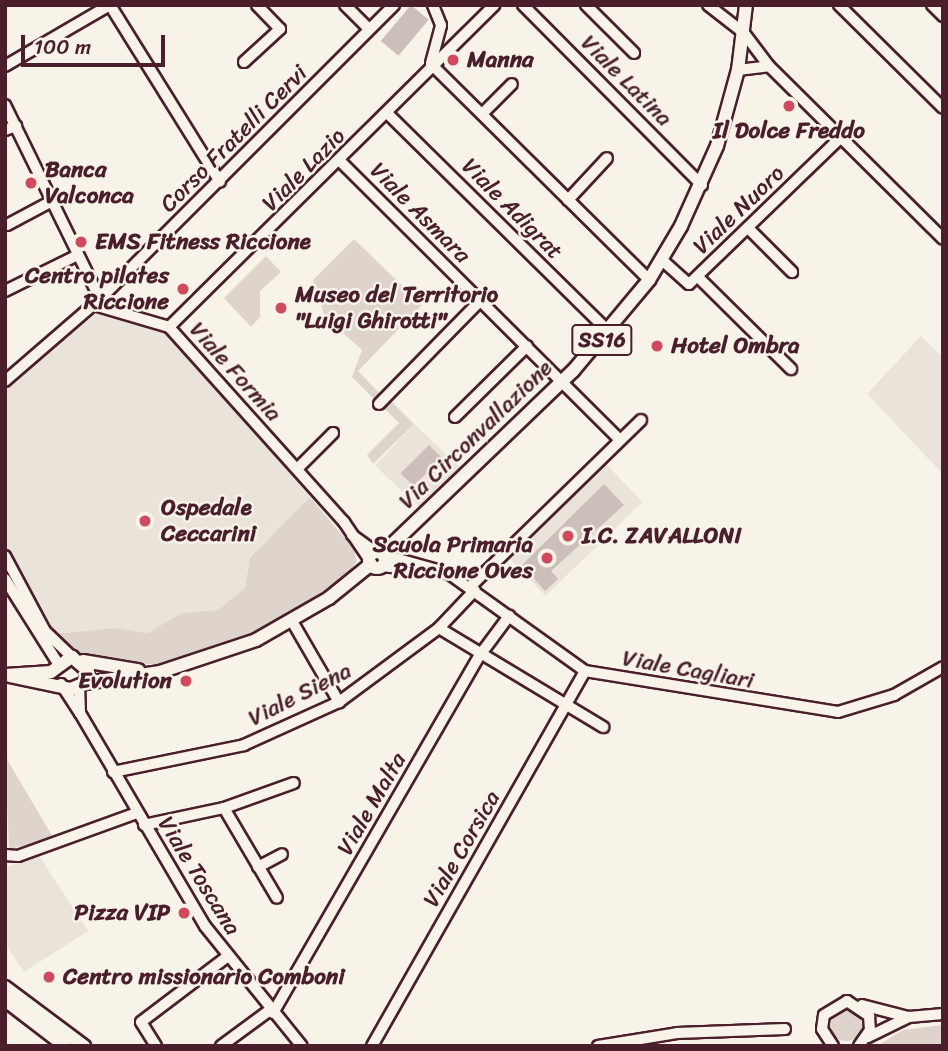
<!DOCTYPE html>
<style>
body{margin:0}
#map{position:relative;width:948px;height:1051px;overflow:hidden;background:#f7f3e8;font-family:Sriracha,sans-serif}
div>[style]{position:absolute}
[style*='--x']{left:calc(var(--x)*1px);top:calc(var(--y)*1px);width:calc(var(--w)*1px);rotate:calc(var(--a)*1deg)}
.built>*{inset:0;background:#eae3da;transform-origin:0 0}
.green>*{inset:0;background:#ded4cc}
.round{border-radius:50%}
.building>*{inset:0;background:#ccbfb9;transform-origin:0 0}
.roads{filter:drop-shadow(2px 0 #4a1f2b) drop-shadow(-2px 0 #4a1f2b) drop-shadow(0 2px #4a1f2b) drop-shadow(0 -2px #4a1f2b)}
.minor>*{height:10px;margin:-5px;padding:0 5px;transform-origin:5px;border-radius:5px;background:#f7f3e8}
.major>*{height:12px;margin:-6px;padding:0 6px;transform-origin:6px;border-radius:6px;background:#f7f3e8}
.major>.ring{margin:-6px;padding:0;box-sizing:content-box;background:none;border:12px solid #f7f3e8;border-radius:50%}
.dots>*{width:19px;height:19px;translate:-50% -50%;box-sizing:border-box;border:4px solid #f7f3e8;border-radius:50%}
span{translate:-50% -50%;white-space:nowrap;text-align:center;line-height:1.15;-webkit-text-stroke:5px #f7f3e8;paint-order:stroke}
.shield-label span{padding:2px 5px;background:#f7f3e8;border:2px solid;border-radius:5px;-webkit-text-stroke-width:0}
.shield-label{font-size:21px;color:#4a1f2b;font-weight:700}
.poi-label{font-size:23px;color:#4a1f2b;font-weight:700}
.left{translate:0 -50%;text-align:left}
.right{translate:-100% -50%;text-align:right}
.street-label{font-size:23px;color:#4a1f2b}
.frame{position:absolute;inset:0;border:7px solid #4a1f2b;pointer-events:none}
.scale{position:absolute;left:21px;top:35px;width:144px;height:32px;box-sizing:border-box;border:4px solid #4a1f2b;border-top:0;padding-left:9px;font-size:21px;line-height:24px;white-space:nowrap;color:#4a1f2b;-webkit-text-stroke:5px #f7f3e8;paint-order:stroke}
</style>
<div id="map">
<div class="built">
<i style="clip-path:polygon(98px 312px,164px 331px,177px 341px,310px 497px,250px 556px,245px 588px,218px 610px,181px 613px,149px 633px,116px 628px,53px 634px,5px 545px,5px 390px)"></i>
<i style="clip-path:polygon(921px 336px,943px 358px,943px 474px,867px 394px)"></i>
<i style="left:414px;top:424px;width:63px;height:57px;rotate:43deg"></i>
<i style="left:603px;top:461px;width:57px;height:135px;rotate:46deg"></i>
<i style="clip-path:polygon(38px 854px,88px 931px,24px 972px,5px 943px,5px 868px)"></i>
</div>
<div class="green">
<i style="clip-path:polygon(354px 239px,422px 305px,358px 371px,380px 394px,375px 400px,352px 377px,362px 350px,325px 317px,313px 280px)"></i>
<i style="clip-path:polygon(266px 256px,281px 272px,260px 291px,260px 317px,251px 327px,224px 298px)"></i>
<i style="clip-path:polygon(389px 399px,414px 424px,373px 464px,367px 455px,399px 423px,382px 406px)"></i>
<i style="clip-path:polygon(310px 497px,353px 548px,357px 561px,348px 574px,284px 617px,241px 640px,160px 664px,101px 664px,67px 648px,53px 634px,116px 628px,148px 633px,181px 613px,218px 610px,245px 588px,250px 557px)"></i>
<i style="clip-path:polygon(5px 756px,54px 839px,9px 849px)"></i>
<i class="round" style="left:830px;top:1009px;width:32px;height:32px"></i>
<i style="clip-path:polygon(943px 1025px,943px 1046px,877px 1046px,903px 1030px)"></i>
</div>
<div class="building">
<i style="left:411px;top:5px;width:23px;height:47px;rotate:40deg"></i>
<i style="left:429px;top:445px;width:18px;height:40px;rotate:45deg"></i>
<i style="clip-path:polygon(604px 484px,624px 505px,551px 571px,558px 579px,545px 591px,522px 565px)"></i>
</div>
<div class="roads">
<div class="minor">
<i style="--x:345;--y:5;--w:34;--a:45"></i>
<i style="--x:523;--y:5;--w:254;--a:45.2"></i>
<i style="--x:586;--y:5;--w:68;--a:45"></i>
<i style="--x:708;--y:5;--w:46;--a:37.9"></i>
<i style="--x:744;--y:33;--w:41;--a:52.9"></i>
<i style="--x:769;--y:66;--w:245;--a:44.8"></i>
<i style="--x:839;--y:5;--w:146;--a:44.7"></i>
<i style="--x:932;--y:5;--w:16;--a:45"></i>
<i style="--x:244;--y:62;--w:49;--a:-42.5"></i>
<i style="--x:280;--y:29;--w:33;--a:-134"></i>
<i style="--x:431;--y:63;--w:39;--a:-75"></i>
<i style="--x:441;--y:25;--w:22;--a:-112"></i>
<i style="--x:431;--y:64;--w:307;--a:44.7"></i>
<i style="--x:5;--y:66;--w:121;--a:-30.2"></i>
<i style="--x:110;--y:5;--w:208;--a:58.1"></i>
<i style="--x:738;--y:70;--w:31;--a:-7"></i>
<i style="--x:5;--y:105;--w:216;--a:63.9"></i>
<i style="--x:388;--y:114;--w:310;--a:44.6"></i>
<i style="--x:482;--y:114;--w:42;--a:-45"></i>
<i style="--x:5;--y:130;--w:12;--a:-20"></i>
<i style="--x:340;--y:161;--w:395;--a:44.9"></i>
<i style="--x:568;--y:200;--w:57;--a:-47.1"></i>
<i style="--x:7;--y:225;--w:51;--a:-28.1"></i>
<i style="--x:749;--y:229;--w:61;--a:45"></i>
<i style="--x:662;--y:260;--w:36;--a:42"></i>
<i style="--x:689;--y:284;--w:211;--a:-44"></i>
<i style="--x:698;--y:277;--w:131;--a:44.7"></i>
<i style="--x:5;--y:291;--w:81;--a:-26.3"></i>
<i style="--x:94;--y:305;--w:78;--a:16.3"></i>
<i style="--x:169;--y:327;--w:262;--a:48.1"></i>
<i style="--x:344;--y:522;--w:45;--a:56"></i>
<i style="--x:169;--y:327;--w:458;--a:-44.7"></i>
<i style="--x:5;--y:381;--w:125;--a:-40.8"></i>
<i style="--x:100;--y:299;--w:416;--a:-45"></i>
<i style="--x:379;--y:404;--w:146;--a:-45.6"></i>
<i style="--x:455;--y:417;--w:101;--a:-44.6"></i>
<i style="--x:297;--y:469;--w:51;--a:-45"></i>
<i style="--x:352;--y:535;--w:29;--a:36"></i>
<i style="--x:384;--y:555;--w:66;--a:15.7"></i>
<i style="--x:448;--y:573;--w:168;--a:35.6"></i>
<i style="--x:585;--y:671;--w:256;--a:9.2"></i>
<i style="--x:838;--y:712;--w:59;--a:-16.9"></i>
<i style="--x:894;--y:695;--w:56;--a:-29.7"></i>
<i style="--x:5;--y:556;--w:85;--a:61.9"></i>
<i style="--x:45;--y:631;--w:37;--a:44"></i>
<i style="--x:382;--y:566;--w:51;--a:6.7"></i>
<i style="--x:5;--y:579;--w:102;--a:57.9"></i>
<i style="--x:470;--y:587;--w:239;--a:-44.3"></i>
<i style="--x:292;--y:621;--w:94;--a:59.9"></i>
<i style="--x:439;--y:628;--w:192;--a:31.1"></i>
<i style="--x:61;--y:684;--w:35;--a:57"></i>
<i style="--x:80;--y:713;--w:26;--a:-92"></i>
<i style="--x:80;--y:713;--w:247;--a:59.6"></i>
<i style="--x:205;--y:926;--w:154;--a:51.1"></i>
<i style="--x:113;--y:772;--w:134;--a:-11.6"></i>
<i style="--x:244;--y:745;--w:104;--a:-24.4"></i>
<i style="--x:339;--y:702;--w:124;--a:-36.5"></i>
<i style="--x:439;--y:628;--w:52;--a:-46.5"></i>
<i style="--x:224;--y:808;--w:104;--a:59.5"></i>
<i style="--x:144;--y:825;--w:82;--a:-12"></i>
<i style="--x:224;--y:808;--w:74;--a:-19.7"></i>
<i style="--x:5;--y:855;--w:13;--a:4"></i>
<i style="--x:18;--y:856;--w:127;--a:-19.9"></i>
<i style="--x:258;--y:867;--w:27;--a:-28"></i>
<i style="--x:862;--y:1005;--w:48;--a:14.6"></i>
<i style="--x:273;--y:1013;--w:414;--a:-60"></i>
<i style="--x:480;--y:655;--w:49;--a:-53.4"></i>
<i style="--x:868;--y:1037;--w:46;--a:-26"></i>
<i style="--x:909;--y:1017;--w:34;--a:-5"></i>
<i style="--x:156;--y:1046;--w:28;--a:-122"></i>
<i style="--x:141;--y:1022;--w:108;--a:-37.1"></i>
<i style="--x:221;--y:1046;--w:61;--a:-36.3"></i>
<i style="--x:372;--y:1046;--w:431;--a:-60.4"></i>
<i style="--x:598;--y:1046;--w:80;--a:-9.3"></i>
<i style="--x:677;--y:1033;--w:108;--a:-2.1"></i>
<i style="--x:833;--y:1046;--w:20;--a:-123"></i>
<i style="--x:822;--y:1029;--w:14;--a:-82"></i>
<i style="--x:824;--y:1015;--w:27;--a:-31"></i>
<i style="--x:847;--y:1001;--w:27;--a:34"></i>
<i style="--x:869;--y:1016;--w:14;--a:86"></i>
<i style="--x:870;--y:1030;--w:19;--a:125"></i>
</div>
<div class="major">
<i class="ring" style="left:369px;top:552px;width:4px;height:4px"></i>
<i style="--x:382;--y:554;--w:265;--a:-43.8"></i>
<i style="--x:573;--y:371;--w:119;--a:-50.1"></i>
<i style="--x:649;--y:280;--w:63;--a:-59.3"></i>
<i style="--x:681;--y:226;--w:88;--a:-65.8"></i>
<i style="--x:717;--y:146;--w:79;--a:-74.6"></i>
<i style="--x:738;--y:70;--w:65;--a:-83"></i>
<i style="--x:83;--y:661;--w:56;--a:9.3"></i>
<i style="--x:5;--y:675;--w:46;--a:-3.7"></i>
<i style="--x:51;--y:672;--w:26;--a:-36"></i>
<i style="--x:72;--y:657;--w:21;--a:41"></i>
<i style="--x:88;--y:671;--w:12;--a:104"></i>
<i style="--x:85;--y:683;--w:15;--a:157"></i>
<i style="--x:71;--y:689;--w:62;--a:-168"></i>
<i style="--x:85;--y:683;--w:76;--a:-8.3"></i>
<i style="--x:160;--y:672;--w:101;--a:-18.4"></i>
<i style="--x:256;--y:640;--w:84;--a:-29.9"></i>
<i style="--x:329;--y:598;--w:54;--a:-39"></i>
<i style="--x:5;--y:987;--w:99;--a:36.8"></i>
<i style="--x:5;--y:1000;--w:76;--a:37.5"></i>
</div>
</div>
<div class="dots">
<i style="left:453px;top:60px;background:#d1495b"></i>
<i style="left:789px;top:106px;background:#d1495b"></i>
<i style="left:31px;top:183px;background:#d1495b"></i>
<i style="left:81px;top:242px;background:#d1495b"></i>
<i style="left:183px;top:289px;background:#d1495b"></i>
<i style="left:281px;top:308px;background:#d1495b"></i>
<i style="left:657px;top:346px;background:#d1495b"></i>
<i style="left:145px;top:521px;background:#d1495b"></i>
<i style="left:568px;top:536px;background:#d1495b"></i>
<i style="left:547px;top:558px;background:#d1495b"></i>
<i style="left:186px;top:681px;background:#d1495b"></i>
<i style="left:184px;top:913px;background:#d1495b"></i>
<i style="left:49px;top:977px;background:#d1495b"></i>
</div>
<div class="shield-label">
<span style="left:602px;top:340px">SS16</span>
</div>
<div class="poi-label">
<span class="left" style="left:467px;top:60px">Manna</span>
<span style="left:789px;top:131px">Il Dolce Freddo</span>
<span class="left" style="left:45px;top:183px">Banca<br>Valconca</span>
<span class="left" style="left:95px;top:242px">EMS Fitness Riccione</span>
<span class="right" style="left:169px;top:289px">Centro pilates<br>Riccione</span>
<span class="left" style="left:295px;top:308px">Museo del Territorio<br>"Luigi Ghirotti"</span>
<span class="left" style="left:671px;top:346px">Hotel Ombra</span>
<span class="left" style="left:161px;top:521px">Ospedale<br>Ceccarini</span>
<span class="left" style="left:582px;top:536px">I.C. ZAVALLONI</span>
<span class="right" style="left:533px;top:558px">Scuola Primaria<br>Riccione Oves</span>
<span class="right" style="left:172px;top:681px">Evolution</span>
<span class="right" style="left:170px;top:913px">Pizza VIP</span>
<span class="left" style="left:63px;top:977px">Centro missionario Comboni</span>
</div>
<div class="street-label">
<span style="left:626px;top:81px;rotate:45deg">Viale Latina</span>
<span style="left:234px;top:139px;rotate:-45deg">Corso Fratelli Cervi</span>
<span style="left:304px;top:170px;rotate:-45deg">Viale Lazio</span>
<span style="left:512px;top:209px;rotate:45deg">Viale Adigrat</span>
<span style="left:739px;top:210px;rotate:-44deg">Viale Nuoro</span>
<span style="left:420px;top:213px;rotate:45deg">Viale Asmara</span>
<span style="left:235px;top:372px;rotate:48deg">Viale Formia</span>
<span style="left:476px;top:435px;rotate:-44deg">Via Circonvallazione</span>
<span style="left:688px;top:670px;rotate:10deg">Viale Cagliari</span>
<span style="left:300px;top:695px;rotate:-27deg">Viale Siena</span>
<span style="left:372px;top:804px;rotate:-60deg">Viale Malta</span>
<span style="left:462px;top:849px;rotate:-60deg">Viale Corsica</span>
<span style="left:199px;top:876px;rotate:58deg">Viale Toscana</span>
</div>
<div class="frame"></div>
<div class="scale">100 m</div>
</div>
